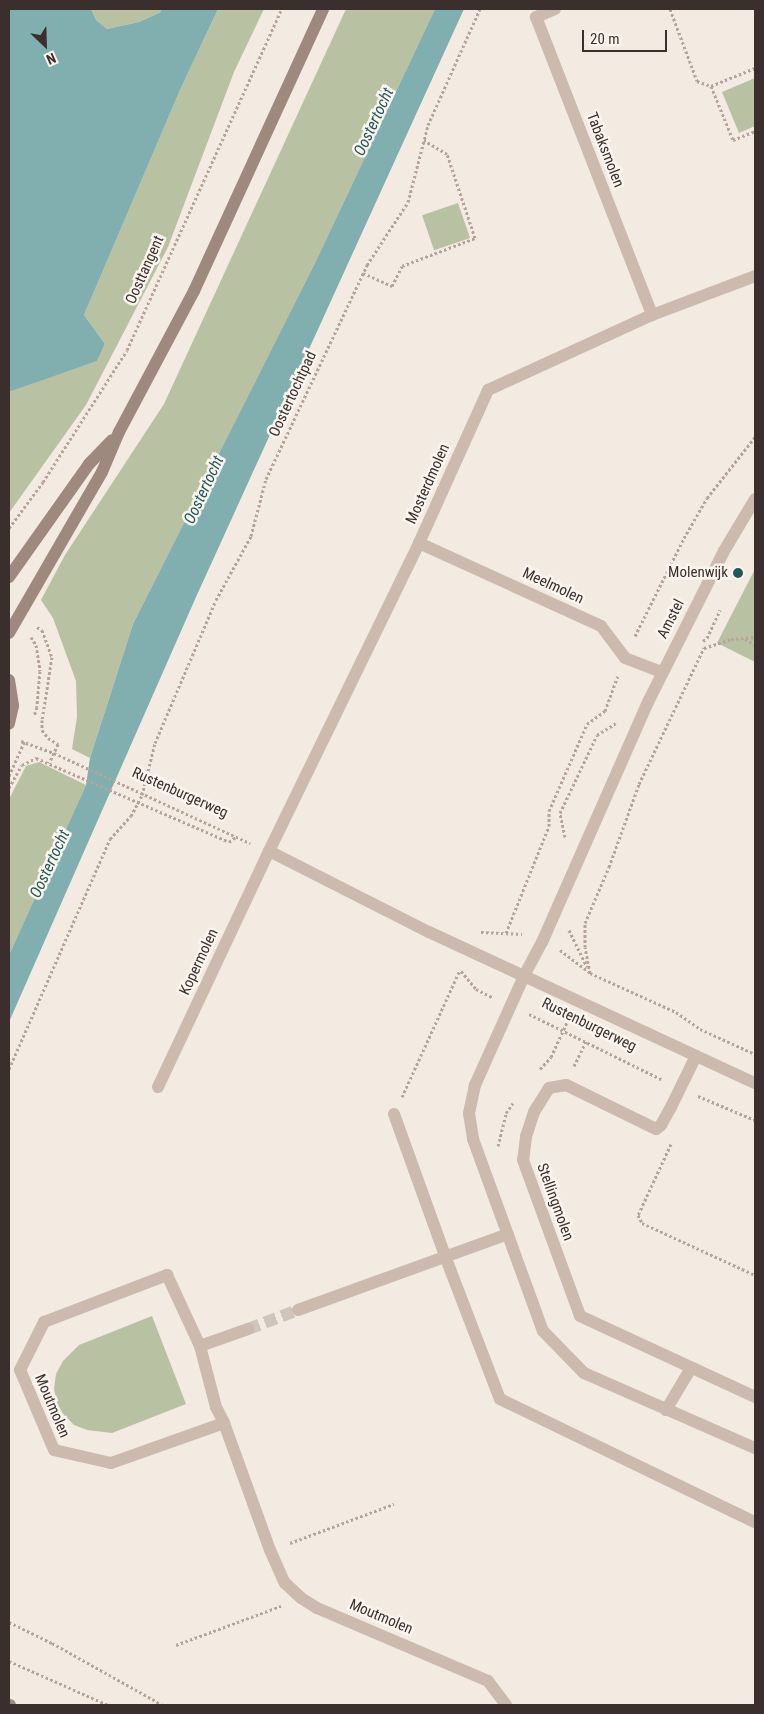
<!DOCTYPE html>
<style>
body{margin:0}
#map{position:relative;width:764px;height:1714px;overflow:hidden;background:#f3eae1;font-family:"Roboto Condensed",sans-serif}
div>[style]{position:absolute}
[style*='--x']{left:calc(var(--x)*1px);top:calc(var(--y)*1px);width:calc(var(--w)*1px);rotate:calc(var(--a)*1deg)}
.green>*{inset:0;background:#b8c1a2;transform-origin:0 0}
.water>*{inset:0;background:#81aeaf}
.minor-tunnel>*{height:12px;margin-top:-6px;transform-origin:0;background:repeating-linear-gradient(90deg,#cec5bd 0 12px,transparent 0 18px)}
.path>*{height:3px;margin-top:-1.5px;transform-origin:0;background:repeating-linear-gradient(90deg,#b7a498 0 2.5px,transparent 0 5px)}
.minor>*{height:12px;margin:-6px;padding:0 6px;transform-origin:6px;border-radius:6px;background:#cbbaad}
.tertiary>*{height:12px;margin:-6px;padding:0 6px;transform-origin:6px;border-radius:6px;background:#cbbaad}
.secondary>*{height:12px;margin:-6px;padding:0 6px;transform-origin:6px;border-radius:6px;background:#9e897f}
.dots>*{width:14px;height:14px;translate:-50% -50%;box-sizing:border-box;border:2px solid #faf4ee;border-radius:50%}
span{translate:-50% -50%;white-space:nowrap;text-align:center;line-height:1.15;-webkit-text-stroke:5px #faf4ee;paint-order:stroke}
.street-label{font-size:15px;color:#3a2f2c}
.poi-label{font-size:15px;color:#3a2f2c}
.right{translate:-100% -50%;text-align:right}
.water-label{font-size:16px;color:#23585a;font-style:italic}
.frame{position:absolute;inset:0;border:10px solid #3a2f2c;pointer-events:none}
.north{position:absolute;left:20px;top:20px;width:50px;height:50px;-webkit-text-stroke:4px #faf4ee;paint-order:stroke;rotate:156deg;font-size:14px;font-weight:700;line-height:20px;text-align:center;color:#3a2f2c}
.north::after{content:'';display:block;margin:auto;width:18px;height:22px;background:#3a2f2c;clip-path:polygon(50% 0,100% 100%,50% 72%,0 100%)}
.scale{position:absolute;left:582px;top:30px;width:85px;height:22px;box-sizing:border-box;border:2px solid #3a2f2c;border-top:0;padding-left:6px;font-size:15px;line-height:18px;white-space:nowrap;color:#3a2f2c;-webkit-text-stroke:4px #faf4ee;paint-order:stroke}
</style>
<div id="map">
<div class="green">
<i style="clip-path:polygon(91px 9px,161px 9px,161px 12px,139px 22px,107px 29px,96px 20px)"></i>
<i style="clip-path:polygon(218px 9px,264px 9px,234px 72px,168px 247px,86px 405px,9px 513px,9px 390px,97px 361px,105px 344px,84px 315px,180px 90px)"></i>
<i style="clip-path:polygon(346px 9px,435px 9px,315px 263px,133px 624px,90px 758px,72px 749px,77px 717px,76px 681px,53px 618px,41px 600px,65px 555px,164px 404px)"></i>
<i style="clip-path:polygon(755px 78px,755px 126px,739px 133px,722px 92px)"></i>
<i style="left:458px;top:203px;width:37px;height:38px;rotate:71deg"></i>
<i style="clip-path:polygon(755px 563px,755px 662px,717px 643px,754px 571px)"></i>
<i style="clip-path:polygon(39px 762px,86px 785px,9px 955px,9px 799px,26px 766px)"></i>
<i style="clip-path:polygon(152px 1316px,186px 1404px,112px 1433px,87px 1430px,74px 1425px,64px 1415px,57px 1404px,54px 1389px,56px 1374px,63px 1361px,79px 1345px)"></i>
</div>
<div class="water">
<i style="clip-path:polygon(9px 9px,91px 9px,96px 20px,107px 29px,139px 22px,161px 12px,161px 9px,218px 9px,180px 90px,84px 315px,105px 344px,97px 361px,11px 391px,9px 390px)"></i>
<i style="clip-path:polygon(435px 9px,464px 9px,196px 597px,9px 1022px,9px 955px,86px 785px,90px 758px,133px 624px,315px 263px)"></i>
</div>
<div class="minor-tunnel">
<i style="--x:248;--y:1329;--w:53;--a:-20.8"></i>
</div>
<div class="path">
<i style="--x:670;--y:9;--w:77;--a:69.4"></i>
<i style="--x:697;--y:81;--w:15;--a:20"></i>
<i style="--x:755;--y:68;--w:48;--a:157.8"></i>
<i style="--x:711;--y:86;--w:58;--a:67.8"></i>
<i style="--x:733;--y:140;--w:24;--a:-22"></i>
<i style="--x:363;--y:273;--w:32;--a:24"></i>
<i style="--x:392;--y:286;--w:22;--a:-63"></i>
<i style="--x:402;--y:266;--w:78;--a:-21"></i>
<i style="--x:475;--y:238;--w:89;--a:-108.4"></i>
<i style="--x:447;--y:154;--w:27;--a:-149"></i>
<i style="--x:9;--y:528;--w:57;--a:-53.5"></i>
<i style="--x:43;--y:482;--w:156;--a:-57.5"></i>
<i style="--x:127;--y:350;--w:375;--a:-65.6"></i>
<i style="--x:37;--y:627;--w:6;--a:31"></i>
<i style="--x:42;--y:630;--w:29;--a:70"></i>
<i style="--x:52;--y:657;--w:64;--a:99"></i>
<i style="--x:42;--y:720;--w:10;--a:90"></i>
<i style="--x:42;--y:730;--w:10;--a:53"></i>
<i style="--x:48;--y:738;--w:12;--a:31"></i>
<i style="--x:58;--y:744;--w:21;--a:115"></i>
<i style="--x:635;--y:636;--w:110;--a:-63.4"></i>
<i style="--x:684;--y:538;--w:46;--a:-60.1"></i>
<i style="--x:707;--y:498;--w:78;--a:-51.8"></i>
<i style="--x:31;--y:637;--w:9;--a:58"></i>
<i style="--x:36;--y:645;--w:26;--a:81"></i>
<i style="--x:40;--y:671;--w:36;--a:95"></i>
<i style="--x:37;--y:707;--w:9;--a:108"></i>
<i style="--x:745;--y:639;--w:12;--a:31"></i>
<i style="--x:703;--y:641;--w:5;--a:-37"></i>
<i style="--x:707;--y:638;--w:31;--a:-65"></i>
<i style="--x:21;--y:741;--w:35;--a:20"></i>
<i style="--x:54;--y:753;--w:216;--a:24.7"></i>
<i style="--x:9;--y:776;--w:39;--a:-66"></i>
<i style="--x:9;--y:788;--w:26;--a:-61"></i>
<i style="--x:22;--y:765;--w:16;--a:-27"></i>
<i style="--x:36;--y:758;--w:210;--a:23.5"></i>
<i style="--x:229;--y:842;--w:9;--a:-36"></i>
<i style="--x:565;--y:837;--w:25;--a:-102"></i>
<i style="--x:560;--y:813;--w:86;--a:-64.6"></i>
<i style="--x:597;--y:735;--w:22;--a:-32"></i>
<i style="--x:569;--y:930;--w:41;--a:64.1"></i>
<i style="--x:481;--y:932;--w:41;--a:2.8"></i>
<i style="--x:506;--y:933;--w:115;--a:-68.1"></i>
<i style="--x:549;--y:826;--w:15;--a:-90"></i>
<i style="--x:549;--y:811;--w:95;--a:-66.4"></i>
<i style="--x:587;--y:724;--w:22;--a:-36"></i>
<i style="--x:605;--y:711;--w:37;--a:-70"></i>
<i style="--x:560;--y:950;--w:38;--a:37"></i>
<i style="--x:590;--y:973;--w:94;--a:24.4"></i>
<i style="--x:676;--y:1012;--w:29;--a:35"></i>
<i style="--x:700;--y:1029;--w:60;--a:24.4"></i>
<i style="--x:461;--y:971;--w:23;--a:50"></i>
<i style="--x:476;--y:989;--w:18;--a:27"></i>
<i style="--x:590;--y:973;--w:26;--a:-101"></i>
<i style="--x:585;--y:947;--w:24;--a:-90"></i>
<i style="--x:585;--y:923;--w:61;--a:-66.8"></i>
<i style="--x:609;--y:867;--w:88;--a:-70.1"></i>
<i style="--x:639;--y:784;--w:151;--a:-64.5"></i>
<i style="--x:704;--y:648;--w:28;--a:-18"></i>
<i style="--x:731;--y:639;--w:24;--a:-5"></i>
<i style="--x:529;--y:1014;--w:149;--a:26.2"></i>
<i style="--x:574;--y:1066;--w:28;--a:-64"></i>
<i style="--x:9;--y:1069;--w:251;--a:-66.3"></i>
<i style="--x:110;--y:839;--w:31;--a:-48"></i>
<i style="--x:131;--y:816;--w:24;--a:-62"></i>
<i style="--x:142;--y:795;--w:54;--a:-76"></i>
<i style="--x:155;--y:743;--w:155;--a:-66.9"></i>
<i style="--x:216;--y:600;--w:73;--a:-61.3"></i>
<i style="--x:251;--y:536;--w:59;--a:-75.3"></i>
<i style="--x:266;--y:479;--w:237;--a:-64.7"></i>
<i style="--x:367;--y:265;--w:75;--a:-56.9"></i>
<i style="--x:408;--y:202;--w:80;--a:-75.4"></i>
<i style="--x:428;--y:125;--w:127;--a:-65.9"></i>
<i style="--x:540;--y:1069;--w:16;--a:-47"></i>
<i style="--x:551;--y:1057;--w:43;--a:-65.2"></i>
<i style="--x:698;--y:1096;--w:62;--a:22.8"></i>
<i style="--x:402;--y:1097;--w:140;--a:-65.5"></i>
<i style="--x:671;--y:1144;--w:78;--a:114.9"></i>
<i style="--x:638;--y:1215;--w:9;--a:63"></i>
<i style="--x:642;--y:1223;--w:124;--a:24.7"></i>
<i style="--x:498;--y:1146;--w:34;--a:-76"></i>
<i style="--x:506;--y:1113;--w:12;--a:-55"></i>
<i style="--x:290;--y:1543;--w:111;--a:-20.6"></i>
<i style="--x:9;--y:1622;--w:48;--a:26"></i>
<i style="--x:52;--y:1643;--w:127;--a:29.2"></i>
<i style="--x:176;--y:1645;--w:112;--a:-20.4"></i>
<i style="--x:9;--y:1661;--w:108;--a:24"></i>
</div>
<div class="minor">
<i style="--x:555;--y:9;--w:21;--a:157"></i>
<i style="--x:536;--y:17;--w:320;--a:68.7"></i>
<i style="--x:419;--y:543;--w:200;--a:24.5"></i>
<i style="--x:601;--y:626;--w:40;--a:53"></i>
<i style="--x:625;--y:658;--w:40;--a:21"></i>
<i style="--x:269;--y:851;--w:179;--a:26.9"></i>
<i style="--x:429;--y:932;--w:105;--a:24.9"></i>
<i style="--x:696;--y:1056;--w:57;--a:116.1"></i>
<i style="--x:671;--y:1107;--w:21;--a:119"></i>
<i style="--x:661;--y:1125;--w:6;--a:141"></i>
<i style="--x:656;--y:1129;--w:100;--a:-153.9"></i>
<i style="--x:566;--y:1085;--w:17;--a:170"></i>
<i style="--x:549;--y:1088;--w:28;--a:122"></i>
<i style="--x:534;--y:1112;--w:26;--a:108"></i>
<i style="--x:526;--y:1137;--w:23;--a:97"></i>
<i style="--x:523;--y:1160;--w:166;--a:69.9"></i>
<i style="--x:580;--y:1316;--w:193;--a:24.8"></i>
<i style="--x:158;--y:1087;--w:261;--a:-64.8"></i>
<i style="--x:269;--y:851;--w:343;--a:-64"></i>
<i style="--x:419;--y:543;--w:168;--a:-65.7"></i>
<i style="--x:488;--y:390;--w:180;--a:-24.6"></i>
<i style="--x:652;--y:315;--w:110;--a:-20.7"></i>
<i style="--x:394;--y:1114;--w:151;--a:70.2"></i>
<i style="--x:445;--y:1256;--w:153;--a:69"></i>
<i style="--x:500;--y:1399;--w:283;--a:25.8"></i>
<i style="--x:298;--y:1310;--w:223;--a:-19.9"></i>
<i style="--x:200;--y:1346;--w:51;--a:-19.5"></i>
<i style="--x:666;--y:1410;--w:49;--a:-59.2"></i>
<i style="--x:224;--y:1423;--w:120;--a:160.5"></i>
<i style="--x:111;--y:1463;--w:58;--a:-167.2"></i>
<i style="--x:54;--y:1450;--w:87;--a:-113"></i>
<i style="--x:20;--y:1370;--w:54;--a:-63.4"></i>
<i style="--x:44;--y:1322;--w:132;--a:-20.9"></i>
<i style="--x:167;--y:1275;--w:78;--a:65.1"></i>
<i style="--x:200;--y:1346;--w:63;--a:75.3"></i>
<i style="--x:216;--y:1407;--w:18;--a:63"></i>
<i style="--x:224;--y:1423;--w:135;--a:70.1"></i>
<i style="--x:270;--y:1550;--w:36;--a:66"></i>
<i style="--x:285;--y:1583;--w:22;--a:43"></i>
<i style="--x:301;--y:1598;--w:19;--a:32"></i>
<i style="--x:317;--y:1608;--w:186;--a:23.1"></i>
<i style="--x:488;--y:1681;--w:30;--a:53"></i>
</div>
<div class="tertiary">
<i style="--x:755;--y:499;--w:61;--a:120.8"></i>
<i style="--x:724;--y:551;--w:169;--a:116.7"></i>
<i style="--x:648;--y:702;--w:262;--a:113.8"></i>
<i style="--x:542;--y:942;--w:38;--a:118"></i>
<i style="--x:524;--y:976;--w:120;--a:114.2"></i>
<i style="--x:475;--y:1085;--w:29;--a:102"></i>
<i style="--x:469;--y:1113;--w:26;--a:81"></i>
<i style="--x:473;--y:1139;--w:204;--a:70"></i>
<i style="--x:543;--y:1331;--w:59;--a:45.7"></i>
<i style="--x:584;--y:1373;--w:187;--a:23.7"></i>
<i style="--x:524;--y:976;--w:255;--a:24.9"></i>
</div>
<div class="secondary">
<i style="--x:9;--y:577;--w:138;--a:-54.7"></i>
<i style="--x:89;--y:464;--w:33;--a:-46"></i>
<i style="--x:9;--y:633;--w:186;--a:-60"></i>
<i style="--x:102;--y:472;--w:43;--a:-67"></i>
<i style="--x:119;--y:432;--w:160;--a:-62"></i>
<i style="--x:194;--y:291;--w:310;--a:-65.4"></i>
<i style="--x:9;--y:680;--w:26;--a:81"></i>
<i style="--x:13;--y:706;--w:18;--a:103"></i>
<i style="--x:9;--y:1705;--w:1;--a:0"></i>
</div>
<div class="dots">
<i style="left:738px;top:573px;background:#23585a"></i>
</div>
<div class="street-label">
<span style="left:605px;top:150px;rotate:69deg">Tabaksmolen</span>
<span style="left:145px;top:270px;rotate:-66deg">Oosttangent</span>
<span style="left:293px;top:394px;rotate:-65deg">Oostertochtpad</span>
<span style="left:428px;top:484px;rotate:-66deg">Mosterdmolen</span>
<span style="left:553px;top:586px;rotate:25deg">Meelmolen</span>
<span style="left:671px;top:619px;rotate:-63deg">Amstel</span>
<span style="left:180px;top:793px;rotate:24deg">Rustenburgerweg</span>
<span style="left:199px;top:962px;rotate:-65deg">Kopermolen</span>
<span style="left:589px;top:1025px;rotate:26deg">Rustenburgerweg</span>
<span style="left:555px;top:1202px;rotate:70deg">Stellingmolen</span>
<span style="left:52px;top:1406px;rotate:67deg">Moutmolen</span>
<span style="left:381px;top:1617px;rotate:23deg">Moutmolen</span>
</div>
<div class="poi-label">
<span class="right" style="left:728px;top:573px">Molenwijk</span>
</div>
<div class="water-label">
<span style="left:374px;top:122px;rotate:-65deg">Oostertocht</span>
<span style="left:204px;top:490px;rotate:-65deg">Oostertocht</span>
<span style="left:50px;top:864px;rotate:-65deg">Oostertocht</span>
</div>
<div class="frame"></div>
<div class="north">N</div>
<div class="scale">20 m</div>
</div>
